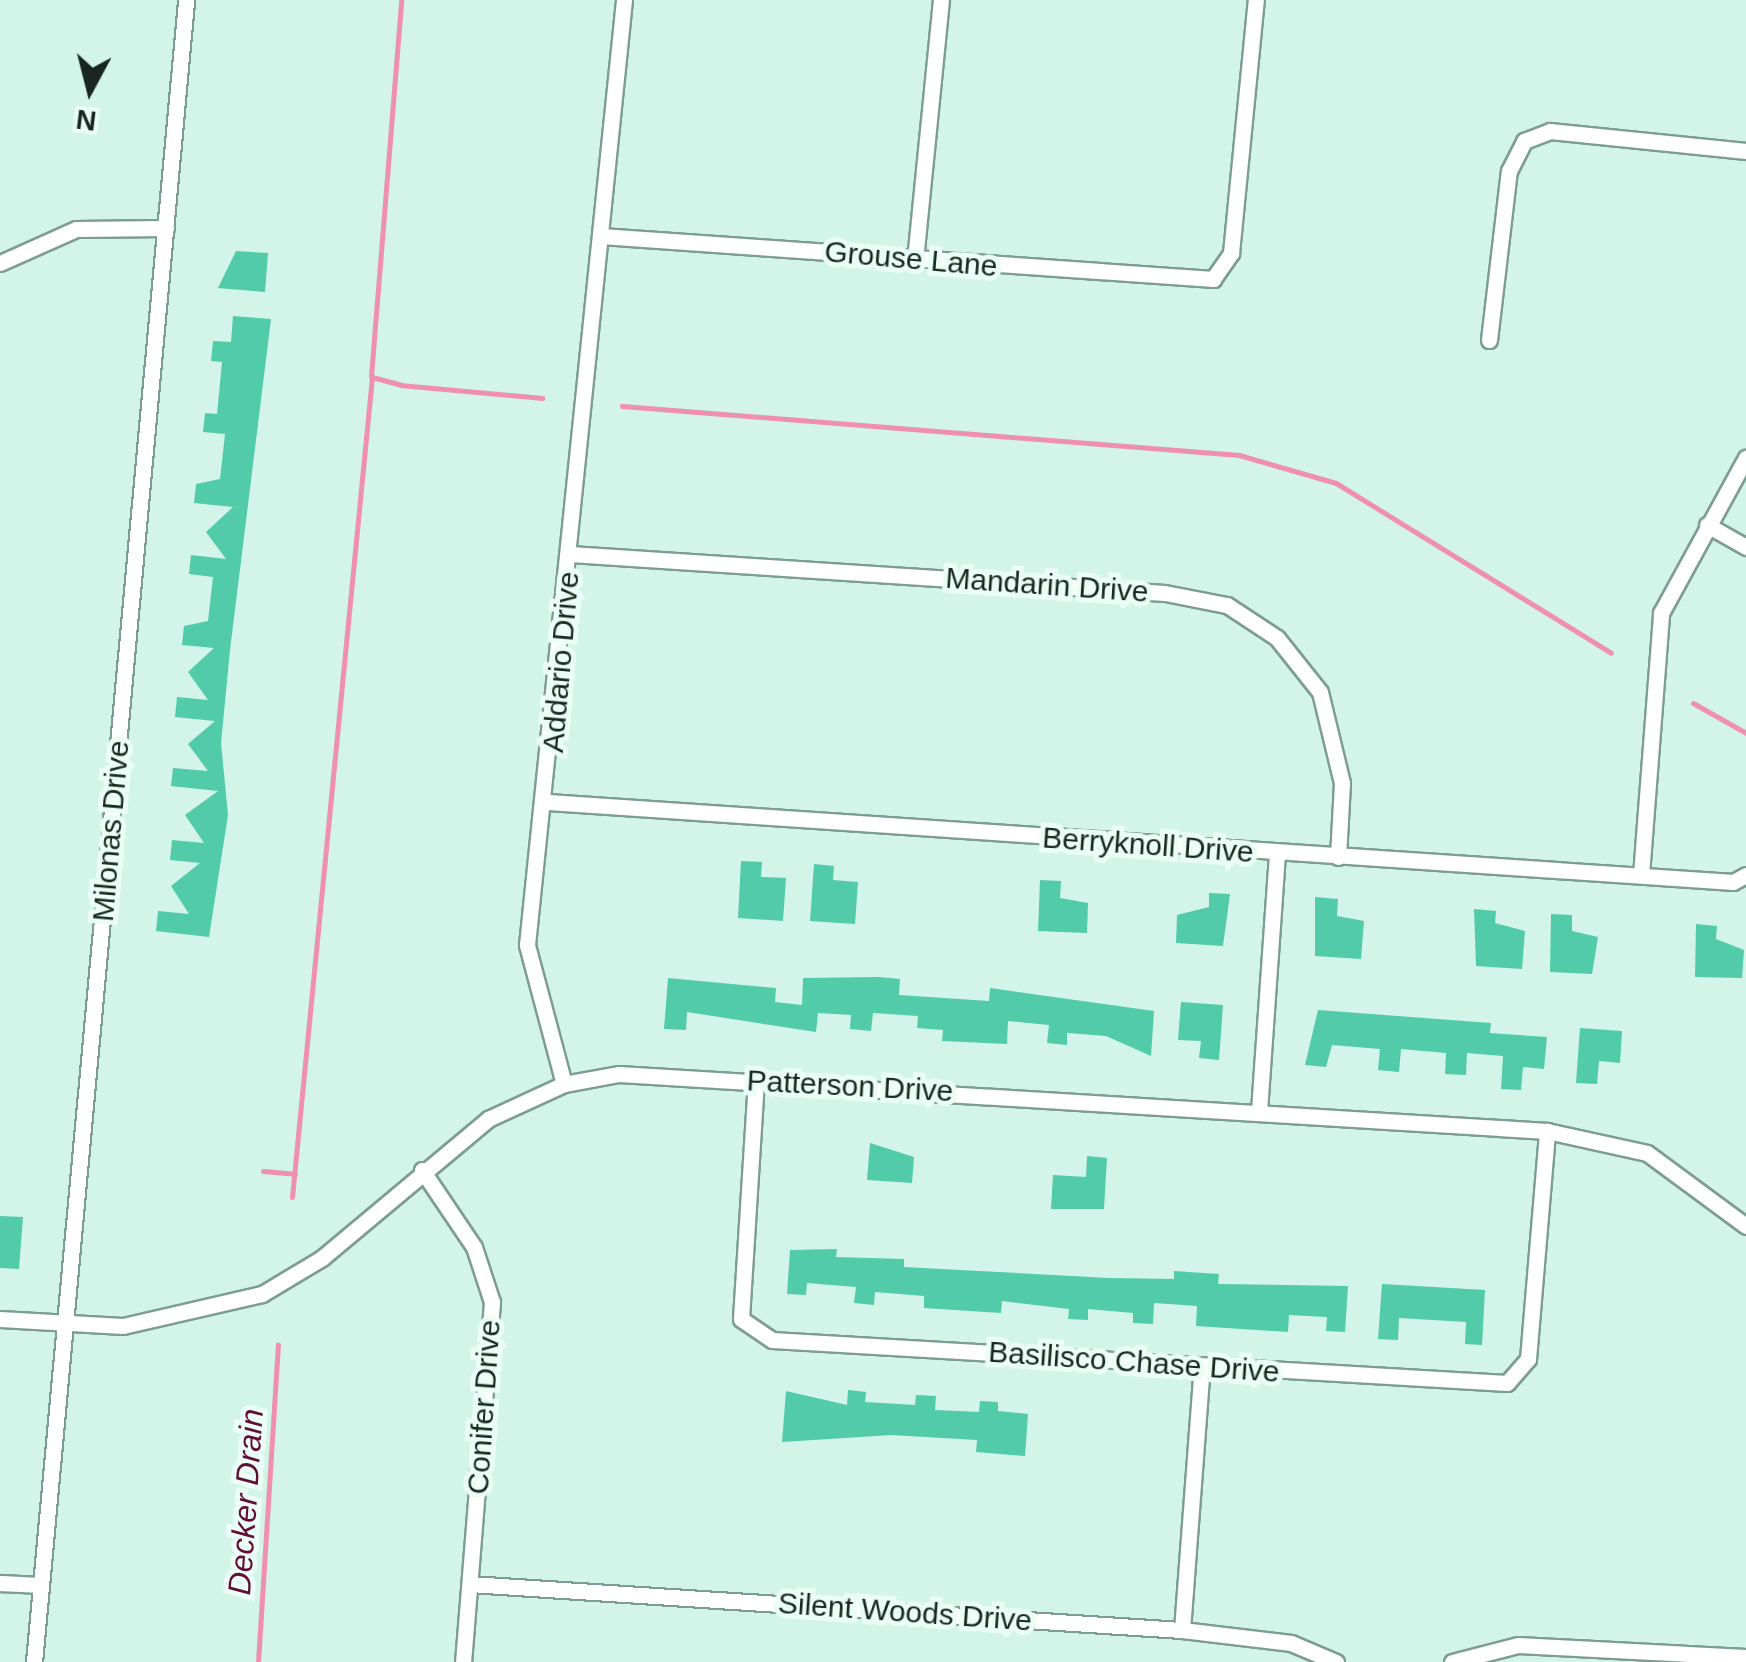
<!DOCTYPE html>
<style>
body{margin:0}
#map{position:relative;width:1746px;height:1662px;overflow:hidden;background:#d3f4e8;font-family:Helvetica,sans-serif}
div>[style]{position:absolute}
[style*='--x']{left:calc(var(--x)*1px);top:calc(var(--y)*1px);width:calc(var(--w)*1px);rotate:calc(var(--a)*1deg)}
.stream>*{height:5px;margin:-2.5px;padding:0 2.5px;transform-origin:2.5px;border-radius:2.5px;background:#ef90b1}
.building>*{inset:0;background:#51cba8}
.roads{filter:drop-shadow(2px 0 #7d9d91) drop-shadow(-2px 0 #7d9d91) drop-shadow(0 2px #7d9d91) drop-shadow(0 -2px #7d9d91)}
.minor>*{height:15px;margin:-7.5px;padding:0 7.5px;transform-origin:7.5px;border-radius:7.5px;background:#fff}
span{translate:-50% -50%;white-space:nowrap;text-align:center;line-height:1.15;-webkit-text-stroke:10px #eafef6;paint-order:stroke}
.street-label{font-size:30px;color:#192622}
.water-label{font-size:32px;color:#610d35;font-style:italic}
.north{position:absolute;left:40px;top:40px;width:100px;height:100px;-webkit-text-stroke:8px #eafef6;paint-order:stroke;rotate:187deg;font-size:28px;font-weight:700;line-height:40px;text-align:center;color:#192622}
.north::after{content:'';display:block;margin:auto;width:35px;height:45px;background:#192622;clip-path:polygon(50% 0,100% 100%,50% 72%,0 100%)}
</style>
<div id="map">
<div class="stream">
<i style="--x:371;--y:376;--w:377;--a:-85.4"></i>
<i style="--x:400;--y:385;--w:143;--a:5.2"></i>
<i style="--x:622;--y:406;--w:619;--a:4.54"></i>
<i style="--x:1239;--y:455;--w:101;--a:16.1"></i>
<i style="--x:1336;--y:483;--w:323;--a:31.7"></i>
<i style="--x:1693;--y:703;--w:61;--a:29.5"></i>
<i style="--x:263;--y:1171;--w:32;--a:5"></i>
<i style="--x:292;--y:1197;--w:824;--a:-84.43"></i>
<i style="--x:372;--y:377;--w:30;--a:15"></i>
<i style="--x:258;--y:1662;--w:318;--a:-86.4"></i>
</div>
<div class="building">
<i style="clip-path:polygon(236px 251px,268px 253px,265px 292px,218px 288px)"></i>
<i style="clip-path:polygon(233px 316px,271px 319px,230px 650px,221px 743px,228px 815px,209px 937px,156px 931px,158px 911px,189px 914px,171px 886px,200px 863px,170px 860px,172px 840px,204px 843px,185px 815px,218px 791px,171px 786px,173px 768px,208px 771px,188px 744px,215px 721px,175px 717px,177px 697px,208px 700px,188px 672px,214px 648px,182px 645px,184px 626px,208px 621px,213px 577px,189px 574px,191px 555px,226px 559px,206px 532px,233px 507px,194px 503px,196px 484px,220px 479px,225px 434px,203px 432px,205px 413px,217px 414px,222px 362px,211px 361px,213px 341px,231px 342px)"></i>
<i style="clip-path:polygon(741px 861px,762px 862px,761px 877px,786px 878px,783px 921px,738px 918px)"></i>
<i style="clip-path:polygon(814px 864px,834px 866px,833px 880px,858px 882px,855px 924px,810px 921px)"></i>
<i style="clip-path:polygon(1040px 880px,1061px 881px,1060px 898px,1088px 903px,1087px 933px,1038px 931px)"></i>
<i style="clip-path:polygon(1209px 893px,1230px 894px,1223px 946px,1176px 943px,1177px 915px,1209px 907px)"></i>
<i style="clip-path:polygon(1315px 897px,1338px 899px,1337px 916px,1364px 921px,1361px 959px,1315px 956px)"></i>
<i style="clip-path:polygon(1474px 909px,1496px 911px,1495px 923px,1525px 931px,1522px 969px,1476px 966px)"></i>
<i style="clip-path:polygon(1551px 914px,1572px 915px,1572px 931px,1598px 937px,1592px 974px,1550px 972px)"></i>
<i style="clip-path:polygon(1696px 924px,1717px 926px,1716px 939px,1744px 950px,1742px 978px,1695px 977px)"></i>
<i style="clip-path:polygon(879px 977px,900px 979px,899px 995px,989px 1001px,990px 988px,1154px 1011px,1151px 1056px,1106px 1036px,1067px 1033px,1067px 1045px,1047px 1043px,1049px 1025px,1008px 1021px,1007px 1044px,942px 1041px,943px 1030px,917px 1028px,918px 1016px,873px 1013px,871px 1031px,850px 1029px,851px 1015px,818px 1013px,816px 1032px,687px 1012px,686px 1030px,664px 1029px,668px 978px,776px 988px,775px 1002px,802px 1005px,803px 978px)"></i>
<i style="clip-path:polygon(1181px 1002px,1223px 1005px,1219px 1060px,1199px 1058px,1201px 1041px,1178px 1040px)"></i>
<i style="clip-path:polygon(1318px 1010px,1491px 1023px,1490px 1033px,1547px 1037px,1544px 1069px,1523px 1067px,1521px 1090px,1501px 1089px,1503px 1056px,1467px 1053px,1466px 1075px,1445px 1074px,1446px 1053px,1401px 1049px,1399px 1072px,1378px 1070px,1380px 1049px,1332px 1045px,1326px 1067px,1305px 1065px)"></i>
<i style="clip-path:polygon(1580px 1028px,1622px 1031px,1620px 1063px,1599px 1061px,1597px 1084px,1576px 1083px)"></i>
<i style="clip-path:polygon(870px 1143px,914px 1157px,912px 1183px,867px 1180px)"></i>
<i style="clip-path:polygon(1087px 1156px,1107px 1158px,1104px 1209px,1051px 1209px,1053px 1175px,1086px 1177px)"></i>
<i style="clip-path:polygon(0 1216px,23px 1217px,19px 1269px,0 1268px)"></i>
<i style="clip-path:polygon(837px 1249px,836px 1257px,904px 1259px,904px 1267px,1109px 1278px,1174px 1279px,1174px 1271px,1219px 1274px,1218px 1284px,1348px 1286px,1345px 1332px,1326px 1331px,1327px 1317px,1289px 1315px,1288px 1332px,1196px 1326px,1197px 1306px,1154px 1303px,1153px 1324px,1133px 1323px,1133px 1313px,1088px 1309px,1088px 1320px,1068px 1319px,1069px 1309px,1002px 1301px,1001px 1313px,924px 1308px,924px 1296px,875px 1292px,874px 1305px,854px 1303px,856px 1287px,807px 1283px,806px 1295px,787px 1294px,790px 1250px)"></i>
<i style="clip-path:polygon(1382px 1284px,1485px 1290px,1482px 1345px,1465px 1344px,1466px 1322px,1399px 1318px,1398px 1340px,1378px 1339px)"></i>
<i style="clip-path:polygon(848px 1390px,866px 1392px,865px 1402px,915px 1405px,916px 1395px,936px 1396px,935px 1410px,979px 1412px,980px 1401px,998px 1402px,998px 1411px,1028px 1414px,1025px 1456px,976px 1452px,977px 1440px,891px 1435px,782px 1442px,786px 1391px,847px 1405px)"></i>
</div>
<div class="roads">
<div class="minor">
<i style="--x:601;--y:236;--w:614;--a:4.02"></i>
<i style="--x:1213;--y:279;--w:32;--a:-55"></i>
<i style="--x:1231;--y:253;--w:254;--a:-84.4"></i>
<i style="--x:915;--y:260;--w:261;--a:-84.3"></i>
<i style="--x:0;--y:263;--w:83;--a:-24.1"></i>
<i style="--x:76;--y:229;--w:90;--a:-0.6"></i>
<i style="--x:1489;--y:340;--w:170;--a:-83.3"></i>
<i style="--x:1509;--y:171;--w:34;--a:-63"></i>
<i style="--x:1524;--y:141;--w:28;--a:-21"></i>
<i style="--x:1550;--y:131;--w:197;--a:5.8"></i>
<i style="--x:1707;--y:525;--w:45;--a:29.4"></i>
<i style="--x:570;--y:554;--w:596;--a:3.75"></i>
<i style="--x:1165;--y:593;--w:63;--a:11"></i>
<i style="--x:1227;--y:605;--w:60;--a:33.4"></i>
<i style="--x:1277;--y:638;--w:69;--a:51.5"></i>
<i style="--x:1320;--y:692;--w:94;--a:76.4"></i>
<i style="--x:1342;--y:783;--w:74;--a:93.1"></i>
<i style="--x:548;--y:802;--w:1188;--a:3.86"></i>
<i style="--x:1733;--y:882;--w:15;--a:-28"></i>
<i style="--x:1641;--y:875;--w:263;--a:-85.6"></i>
<i style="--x:1661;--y:613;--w:177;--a:-61.3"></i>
<i style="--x:756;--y:1080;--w:239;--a:93.6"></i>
<i style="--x:741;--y:1319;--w:37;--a:34"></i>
<i style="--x:772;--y:1340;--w:736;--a:3.35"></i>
<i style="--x:1507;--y:1383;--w:32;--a:-49"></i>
<i style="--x:1528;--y:1359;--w:229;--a:-85.2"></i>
<i style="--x:564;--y:1084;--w:144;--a:-104.9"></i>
<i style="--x:527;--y:945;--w:950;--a:-84.14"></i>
<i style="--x:1259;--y:1111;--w:258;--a:-86"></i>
<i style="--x:422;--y:1170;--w:93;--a:56"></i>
<i style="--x:474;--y:1247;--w:58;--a:71.9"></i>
<i style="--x:492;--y:1302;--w:361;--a:94.6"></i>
<i style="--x:0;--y:1319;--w:123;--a:3.3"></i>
<i style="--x:123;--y:1326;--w:143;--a:-13"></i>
<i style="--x:262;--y:1294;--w:70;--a:-31"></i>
<i style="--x:322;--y:1258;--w:217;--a:-39.9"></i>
<i style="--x:488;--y:1119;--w:84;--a:-24.7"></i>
<i style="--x:564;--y:1084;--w:56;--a:-10.3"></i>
<i style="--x:619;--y:1074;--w:930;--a:3.51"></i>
<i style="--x:1547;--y:1131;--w:102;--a:12.4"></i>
<i style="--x:1647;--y:1153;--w:123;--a:36.4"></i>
<i style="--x:0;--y:1583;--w:41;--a:2.8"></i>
<i style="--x:470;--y:1584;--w:713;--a:3.7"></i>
<i style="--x:1182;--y:1630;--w:110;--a:6.8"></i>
<i style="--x:1291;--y:1643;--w:49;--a:22.9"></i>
<i style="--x:1182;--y:1630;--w:264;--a:-85.7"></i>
<i style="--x:34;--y:1662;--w:1669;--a:-84.77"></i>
<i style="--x:1452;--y:1662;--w:68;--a:-14.4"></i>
<i style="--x:1518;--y:1645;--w:228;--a:3"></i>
</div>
</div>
<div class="street-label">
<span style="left:911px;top:259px;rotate:5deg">Grouse Lane</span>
<span style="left:1047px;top:585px;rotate:4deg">Mandarin Drive</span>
<span style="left:561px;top:662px;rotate:-85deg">Addario Drive</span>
<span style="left:111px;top:831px;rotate:-85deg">Milonas Drive</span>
<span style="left:1148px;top:845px;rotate:4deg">Berryknoll Drive</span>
<span style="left:850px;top:1086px;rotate:3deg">Patterson Drive</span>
<span style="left:1134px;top:1362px;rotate:4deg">Basilisco Chase Drive</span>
<span style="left:484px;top:1407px;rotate:-86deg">Conifer Drive</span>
<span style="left:905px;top:1612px;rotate:4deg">Silent Woods Drive</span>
</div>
<div class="water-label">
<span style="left:246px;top:1502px;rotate:-86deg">Decker Drain</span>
</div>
<div class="north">N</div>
</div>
